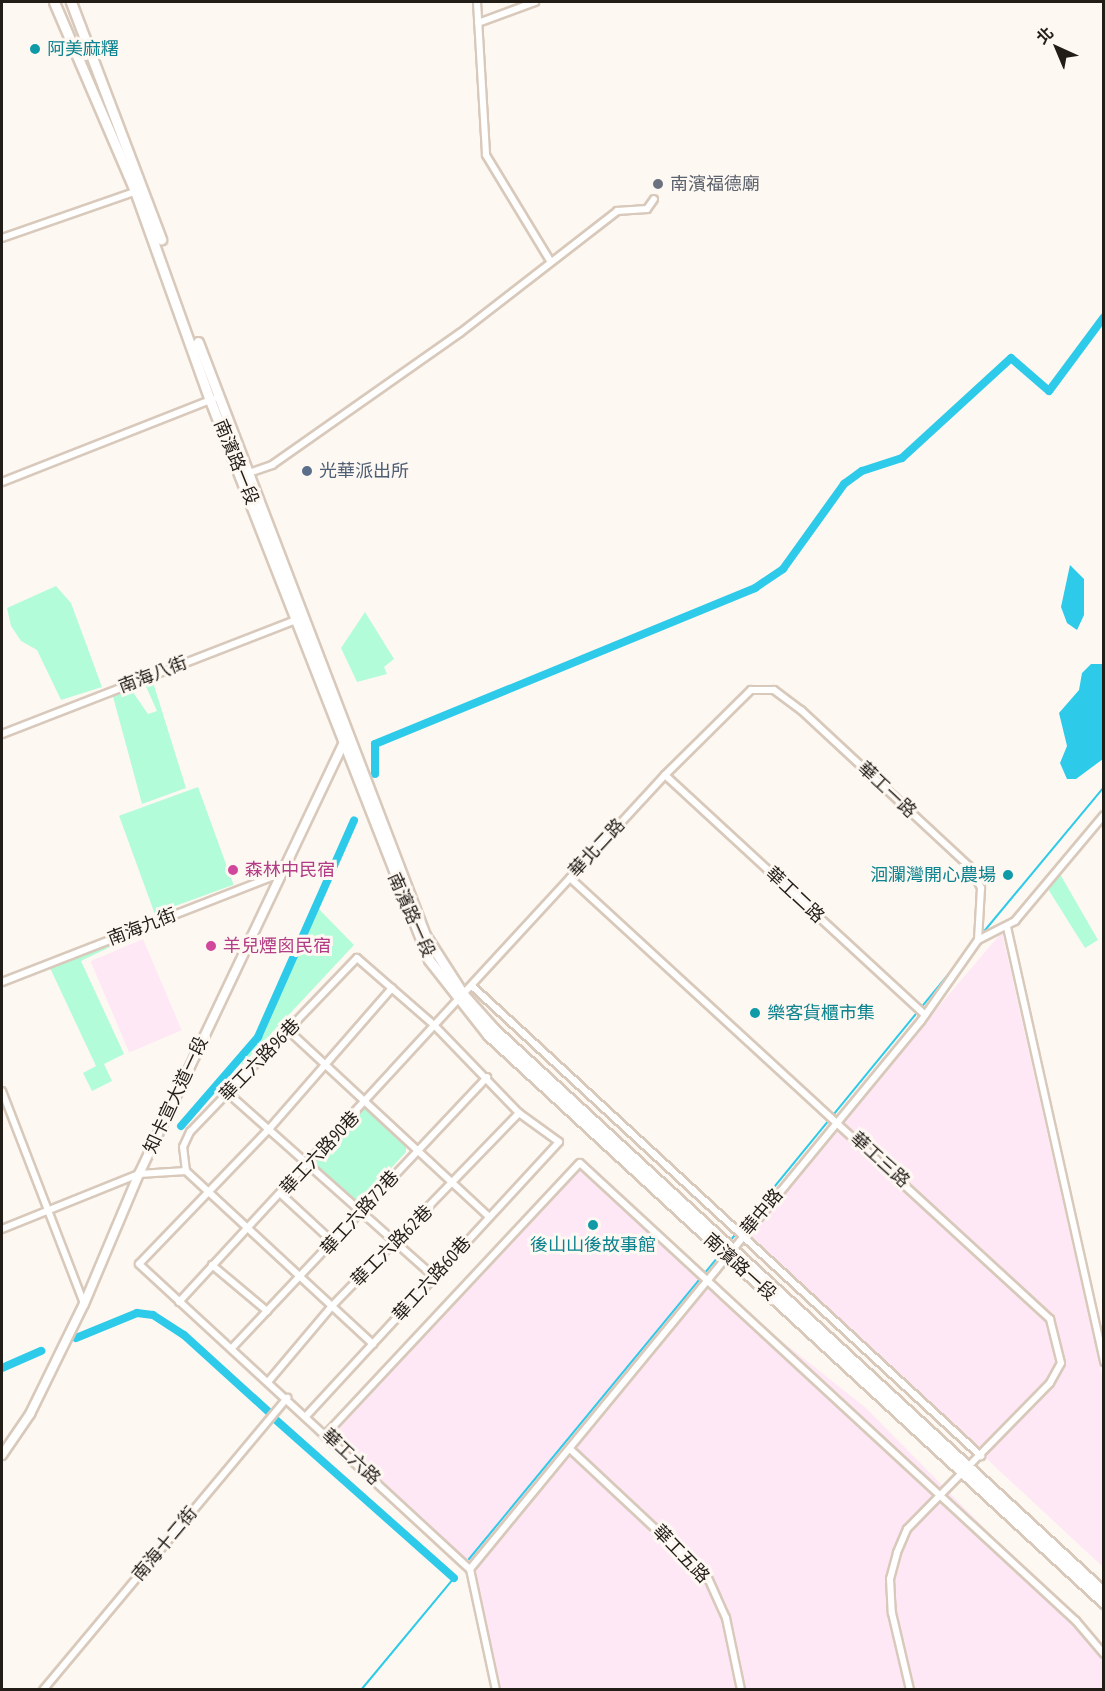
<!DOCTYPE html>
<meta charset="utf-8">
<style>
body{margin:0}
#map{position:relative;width:1105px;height:1691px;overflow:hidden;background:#fef8f2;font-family:"PT Sans Narrow","Noto Sans TC",sans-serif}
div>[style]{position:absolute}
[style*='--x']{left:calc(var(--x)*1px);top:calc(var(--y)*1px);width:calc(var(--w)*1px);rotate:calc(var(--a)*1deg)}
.industrial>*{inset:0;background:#fee8f6;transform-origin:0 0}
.green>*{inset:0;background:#b3fcda;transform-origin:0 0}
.water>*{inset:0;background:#2dcbe9}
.stream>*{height:2px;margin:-1px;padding:0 1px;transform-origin:1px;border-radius:1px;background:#2dcbe9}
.canal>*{height:8px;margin:-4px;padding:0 4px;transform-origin:4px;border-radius:4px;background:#2dcbe9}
.roads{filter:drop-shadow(2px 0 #d8c9bb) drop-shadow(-2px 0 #d8c9bb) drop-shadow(0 2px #d8c9bb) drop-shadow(0 -2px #d8c9bb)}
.minor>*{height:6px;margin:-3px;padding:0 3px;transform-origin:3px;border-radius:3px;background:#fff}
.tertiary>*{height:8px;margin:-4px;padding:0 4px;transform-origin:4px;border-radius:4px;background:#fff}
.secondary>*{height:9px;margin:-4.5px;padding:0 4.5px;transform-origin:4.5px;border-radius:4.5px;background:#fff}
.dots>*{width:16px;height:16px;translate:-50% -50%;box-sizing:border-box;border:3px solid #fef8f2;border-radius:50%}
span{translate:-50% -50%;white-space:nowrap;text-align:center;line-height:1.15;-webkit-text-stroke:6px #fef8f2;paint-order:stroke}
.culture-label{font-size:18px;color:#0d838f}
.left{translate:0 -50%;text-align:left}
.right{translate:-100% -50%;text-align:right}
.worship-label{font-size:18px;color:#5b616d}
.street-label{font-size:18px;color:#231d18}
.service-label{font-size:18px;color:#4e5e75}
.hotel-label{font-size:18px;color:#b23c85}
.frame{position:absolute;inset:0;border:3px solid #231d18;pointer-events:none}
.north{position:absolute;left:1027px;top:18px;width:60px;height:60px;-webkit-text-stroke:4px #fef8f2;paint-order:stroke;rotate:316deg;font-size:16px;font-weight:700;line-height:24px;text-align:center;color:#231d18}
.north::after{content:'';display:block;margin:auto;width:21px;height:27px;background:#231d18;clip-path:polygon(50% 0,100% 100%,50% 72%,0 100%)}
</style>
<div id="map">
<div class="industrial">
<i style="clip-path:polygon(1002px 932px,1103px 1380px,1103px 1567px,745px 1234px)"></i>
<i style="left:143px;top:939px;width:99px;height:57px;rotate:67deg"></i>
<i style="clip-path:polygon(580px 1163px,705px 1280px,866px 1408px,1076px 1621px,1103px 1654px,1103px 1689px,494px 1689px,470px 1569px,326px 1434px)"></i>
</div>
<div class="green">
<i style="clip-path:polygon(56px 586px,71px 603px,102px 687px,61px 700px,37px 650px,21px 641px,11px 626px,7px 608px)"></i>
<i style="clip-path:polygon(365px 612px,394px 659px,384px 667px,387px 674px,357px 682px,341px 648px)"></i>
<i style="clip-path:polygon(152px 679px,186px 788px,142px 804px,112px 693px,130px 688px,148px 714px,157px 711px,144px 682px)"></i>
<i style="left:198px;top:787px;width:104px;height:84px;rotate:70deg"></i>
<i style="clip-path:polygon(1060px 874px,1098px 940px,1085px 948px,1048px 889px)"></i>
<i style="clip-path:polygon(314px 904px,354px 945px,240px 1067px)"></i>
<i style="clip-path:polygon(111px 939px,114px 945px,81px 961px,124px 1054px,104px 1064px,112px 1081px,92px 1091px,83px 1073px,96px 1066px,50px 968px)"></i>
<i style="clip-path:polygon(366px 1107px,406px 1145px,406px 1152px,358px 1204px,313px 1163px)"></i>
</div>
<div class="water">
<i style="clip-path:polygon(1070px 565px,1084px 579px,1084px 615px,1077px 630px,1067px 623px,1061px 607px)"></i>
<i style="clip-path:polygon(1091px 664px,1103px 664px,1103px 759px,1076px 779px,1067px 779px,1060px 763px,1067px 746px,1059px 713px,1079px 690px,1082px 673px)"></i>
</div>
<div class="stream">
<i style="--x:981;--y:935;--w:192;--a:-50.3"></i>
<i style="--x:730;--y:1241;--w:366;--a:-50.7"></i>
<i style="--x:469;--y:1559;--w:396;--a:-50.5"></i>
<i style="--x:361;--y:1690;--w:146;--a:-50.3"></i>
</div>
<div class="canal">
<i style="--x:375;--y:774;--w:30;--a:-90"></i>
<i style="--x:375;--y:744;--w:411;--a:-22.3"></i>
<i style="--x:755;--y:588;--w:34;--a:-34"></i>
<i style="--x:783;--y:569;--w:105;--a:-54.3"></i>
<i style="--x:844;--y:484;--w:22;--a:-36"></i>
<i style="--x:862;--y:471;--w:42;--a:-18"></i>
<i style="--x:902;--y:458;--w:148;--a:-42.5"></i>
<i style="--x:1011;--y:358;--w:50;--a:41"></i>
<i style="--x:1049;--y:391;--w:92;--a:-53.4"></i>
<i style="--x:181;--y:1126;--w:118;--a:-49.1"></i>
<i style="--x:258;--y:1037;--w:237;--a:-66.1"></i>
<i style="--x:76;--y:1338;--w:66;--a:-22.3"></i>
<i style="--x:137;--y:1313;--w:16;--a:7"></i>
<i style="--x:153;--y:1315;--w:37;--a:33"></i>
<i style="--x:184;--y:1335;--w:116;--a:42.2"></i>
<i style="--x:2;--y:1368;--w:43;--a:-23.6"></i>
<i style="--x:276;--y:1420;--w:238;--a:41.6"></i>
</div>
<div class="roads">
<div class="minor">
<i style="--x:477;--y:2;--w:153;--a:86.6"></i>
<i style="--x:486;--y:155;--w:122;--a:58.8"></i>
<i style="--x:478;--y:23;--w:61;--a:-20.2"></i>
<i style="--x:2;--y:238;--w:143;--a:-19.2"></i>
<i style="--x:246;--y:474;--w:28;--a:-19"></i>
<i style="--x:272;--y:465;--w:230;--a:-35.1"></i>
<i style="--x:460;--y:333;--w:199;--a:-37.8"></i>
<i style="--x:617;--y:211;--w:30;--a:-4"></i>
<i style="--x:647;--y:209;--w:12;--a:-55"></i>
<i style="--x:2;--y:482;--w:227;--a:-21.5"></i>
<i style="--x:2;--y:734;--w:318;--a:-21.2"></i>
<i style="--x:665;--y:775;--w:354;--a:42.7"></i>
<i style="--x:570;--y:878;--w:652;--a:42.58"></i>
<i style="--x:1050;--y:1319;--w:45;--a:76"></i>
<i style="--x:1061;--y:1363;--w:23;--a:119"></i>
<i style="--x:1050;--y:1383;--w:204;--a:134.4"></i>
<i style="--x:907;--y:1529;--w:26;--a:113"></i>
<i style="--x:897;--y:1553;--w:27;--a:105"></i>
<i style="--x:890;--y:1579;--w:34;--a:87"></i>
<i style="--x:892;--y:1613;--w:79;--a:76.8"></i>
<i style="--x:1007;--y:927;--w:446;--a:77.4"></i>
<i style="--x:2;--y:982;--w:300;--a:-21.3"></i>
<i style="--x:472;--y:986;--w:693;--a:42.72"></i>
<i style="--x:392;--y:988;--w:187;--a:131.1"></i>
<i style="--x:269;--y:1129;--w:187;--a:133.9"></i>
<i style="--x:139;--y:1264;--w:450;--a:42.7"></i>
<i style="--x:470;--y:1569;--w:124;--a:77.9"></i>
<i style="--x:289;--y:1031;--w:272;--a:42.9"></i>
<i style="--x:2;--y:1091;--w:228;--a:68.9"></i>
<i style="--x:230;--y:1095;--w:273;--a:41.7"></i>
<i style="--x:186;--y:1171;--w:24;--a:-97"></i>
<i style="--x:183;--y:1147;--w:17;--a:-65"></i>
<i style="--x:190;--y:1132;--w:241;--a:-46.2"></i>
<i style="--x:357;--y:958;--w:102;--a:41"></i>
<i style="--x:434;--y:1025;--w:122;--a:46"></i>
<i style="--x:519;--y:1113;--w:49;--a:35.9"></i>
<i style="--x:559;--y:1142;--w:373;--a:132.7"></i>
<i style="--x:282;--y:1195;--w:71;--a:42.7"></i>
<i style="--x:2;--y:1229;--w:148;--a:-21.9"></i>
<i style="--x:139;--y:1174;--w:47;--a:-3.7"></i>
<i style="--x:186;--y:1171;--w:255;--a:42.8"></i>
<i style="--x:212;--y:1265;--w:72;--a:39.9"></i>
<i style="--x:179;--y:1302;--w:717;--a:-47.32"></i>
<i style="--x:665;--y:775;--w:121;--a:-44.7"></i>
<i style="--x:751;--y:690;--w:23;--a:0"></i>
<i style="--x:774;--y:690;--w:34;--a:37"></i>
<i style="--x:801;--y:710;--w:229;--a:42.9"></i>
<i style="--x:969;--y:866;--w:25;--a:61"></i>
<i style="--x:981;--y:888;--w:52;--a:93.3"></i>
<i style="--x:232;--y:1348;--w:372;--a:-46.7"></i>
<i style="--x:268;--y:1382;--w:99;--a:-49.9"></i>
<i style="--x:332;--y:1306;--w:269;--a:-45.9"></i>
<i style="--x:326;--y:1434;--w:371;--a:-46.9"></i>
<i style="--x:580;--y:1163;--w:675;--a:42.72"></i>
<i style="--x:1076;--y:1621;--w:43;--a:49.7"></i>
<i style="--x:570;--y:1449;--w:189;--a:43.1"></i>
<i style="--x:708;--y:1578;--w:44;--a:65.8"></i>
<i style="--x:726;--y:1618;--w:74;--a:78.2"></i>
<i style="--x:470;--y:1569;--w:710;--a:-50.55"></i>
<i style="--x:921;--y:1021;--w:99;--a:-54.9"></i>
<i style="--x:978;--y:940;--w:42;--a:-27.2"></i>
<i style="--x:1015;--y:921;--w:138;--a:-50"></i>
<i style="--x:43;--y:1690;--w:381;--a:-50.1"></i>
</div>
<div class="tertiary">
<i style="--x:2;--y:1455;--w:50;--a:-55.7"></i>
<i style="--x:30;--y:1414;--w:123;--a:-63.9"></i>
<i style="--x:84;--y:1304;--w:141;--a:-67.1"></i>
<i style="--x:139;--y:1174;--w:480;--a:-64.6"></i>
</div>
<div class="secondary">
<i style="--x:54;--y:2;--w:206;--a:66.8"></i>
<i style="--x:135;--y:191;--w:222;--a:70.3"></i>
<i style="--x:210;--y:400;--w:601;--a:68.64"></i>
<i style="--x:429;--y:960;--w:95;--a:51.8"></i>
<i style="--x:488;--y:1035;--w:838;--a:42.68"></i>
<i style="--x:71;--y:2;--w:254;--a:69.2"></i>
<i style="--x:198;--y:342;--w:635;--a:69.05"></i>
<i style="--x:425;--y:935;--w:70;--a:57.2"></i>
<i style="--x:463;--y:994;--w:47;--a:48.5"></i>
<i style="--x:494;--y:1029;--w:830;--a:42.71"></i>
</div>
</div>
<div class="dots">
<i style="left:35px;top:49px;background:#0f9aa8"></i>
<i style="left:658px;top:184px;background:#6b7280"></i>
<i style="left:307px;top:471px;background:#5c6f8a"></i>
<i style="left:233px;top:870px;background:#d1479c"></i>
<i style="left:1008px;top:875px;background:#0f9aa8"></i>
<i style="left:211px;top:946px;background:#d1479c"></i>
<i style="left:755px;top:1013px;background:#0f9aa8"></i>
<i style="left:593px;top:1225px;background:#0f9aa8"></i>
</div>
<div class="culture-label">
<span class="left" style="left:47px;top:49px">阿美麻糬</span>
<span class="right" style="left:996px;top:875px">洄瀾灣開心農場</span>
<span class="left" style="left:767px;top:1013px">樂客貨櫃市集</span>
<span style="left:593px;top:1245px">後山山後故事館</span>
</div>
<div class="worship-label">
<span class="left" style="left:670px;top:184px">南濱福德廟</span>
</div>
<div class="street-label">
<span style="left:236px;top:462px;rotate:68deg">南濱路一段</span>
<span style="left:153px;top:675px;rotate:-21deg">南海八街</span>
<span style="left:887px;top:790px;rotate:43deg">華工一路</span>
<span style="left:597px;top:848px;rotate:-47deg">華北二路</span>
<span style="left:795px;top:895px;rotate:43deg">華工二路</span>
<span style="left:411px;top:915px;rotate:66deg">南濱路一段</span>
<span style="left:142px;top:927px;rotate:-21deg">南海九街</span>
<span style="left:260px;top:1060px;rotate:-46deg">華工六路96巷</span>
<span style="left:176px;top:1095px;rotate:-65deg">知卡宣大道一段</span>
<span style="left:320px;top:1153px;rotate:-47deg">華工六路90巷</span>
<span style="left:880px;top:1160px;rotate:42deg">華工三路</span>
<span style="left:762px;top:1212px;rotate:-50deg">華中路</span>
<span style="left:360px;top:1213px;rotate:-48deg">華工六路72巷</span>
<span style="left:392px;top:1246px;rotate:-45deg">華工六路62巷</span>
<span style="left:740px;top:1267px;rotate:42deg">南濱路一段</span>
<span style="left:432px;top:1279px;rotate:-48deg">華工六路60巷</span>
<span style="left:351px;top:1457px;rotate:43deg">華工六路</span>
<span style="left:165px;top:1544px;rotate:-50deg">南海十二街</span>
<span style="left:681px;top:1554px;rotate:46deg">華工五路</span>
</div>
<div class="service-label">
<span class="left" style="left:319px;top:471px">光華派出所</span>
</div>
<div class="hotel-label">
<span class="left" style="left:245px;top:870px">森林中民宿</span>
<span class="left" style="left:223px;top:946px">羊兒煙囪民宿</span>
</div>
<div class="frame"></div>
<div class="north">北</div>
</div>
